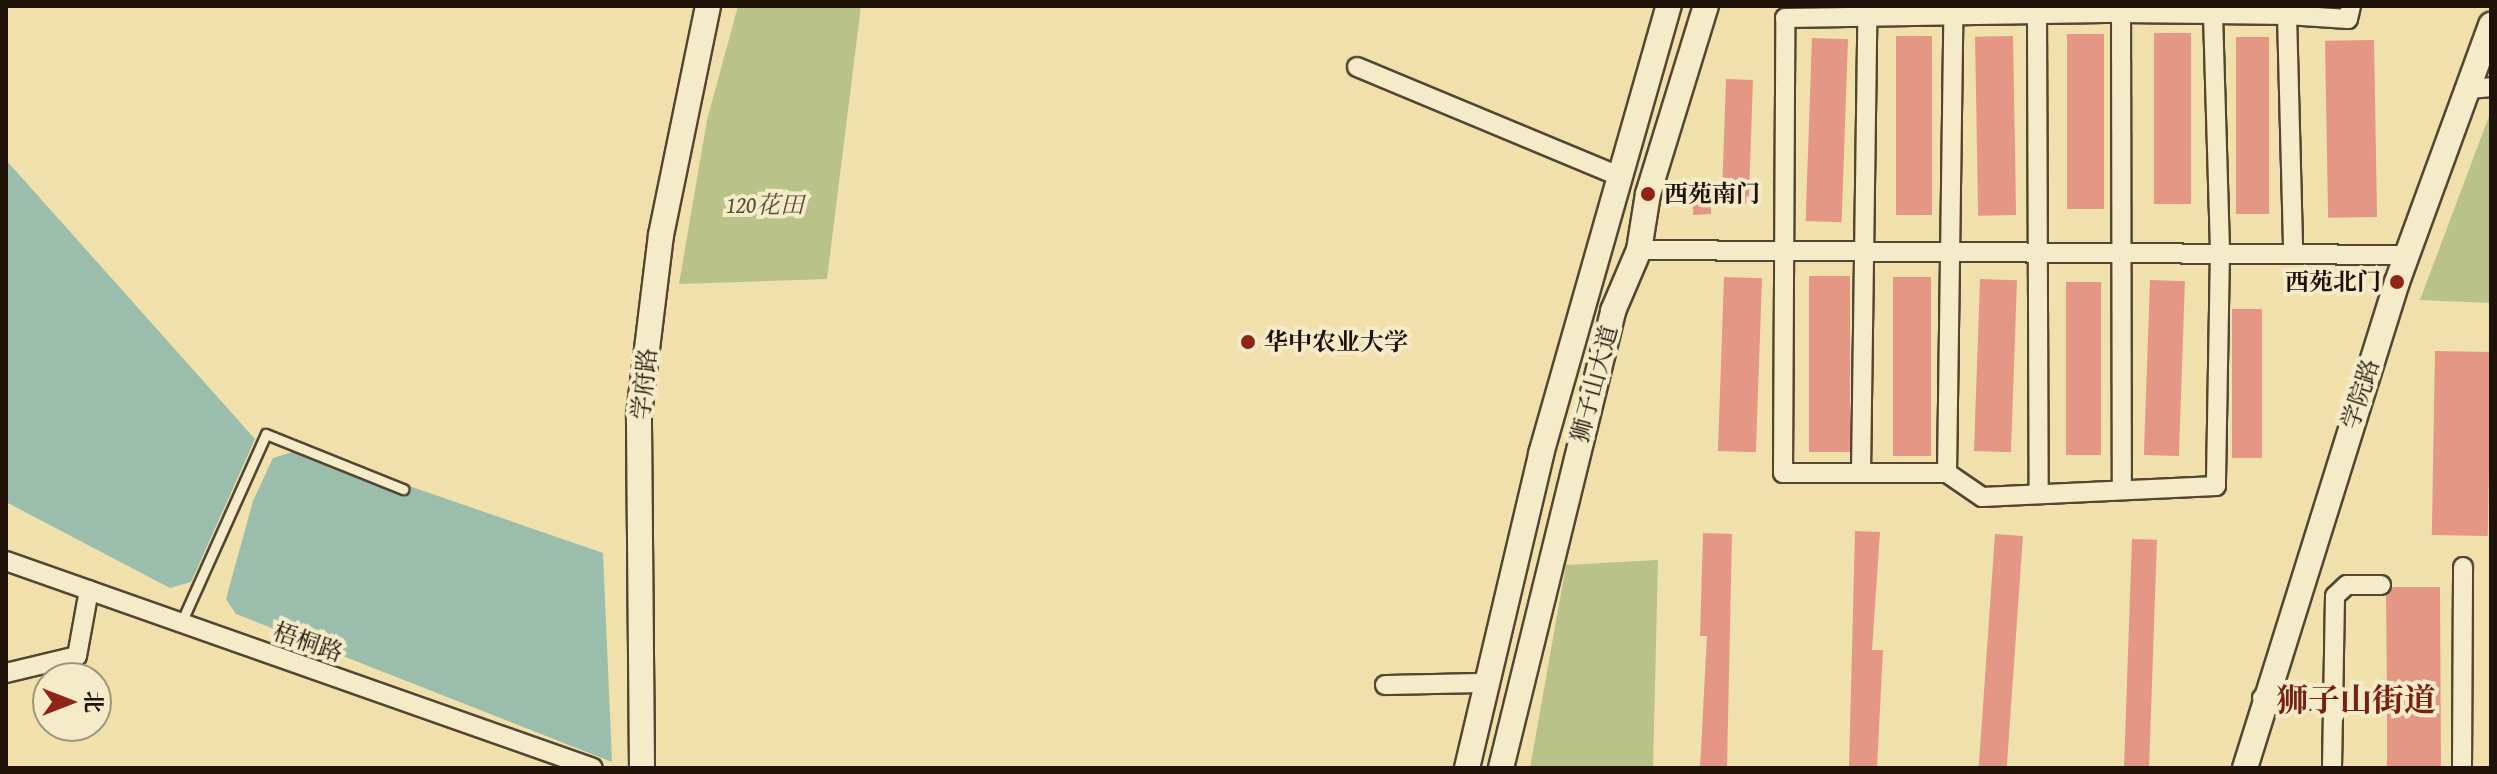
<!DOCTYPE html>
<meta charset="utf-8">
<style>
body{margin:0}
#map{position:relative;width:2497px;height:774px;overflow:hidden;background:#efe0ac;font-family:"Gentium Book Plus","Noto Serif SC",serif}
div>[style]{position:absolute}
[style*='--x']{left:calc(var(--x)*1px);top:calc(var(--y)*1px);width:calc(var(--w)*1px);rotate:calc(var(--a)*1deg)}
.green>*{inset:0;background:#b9c289}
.water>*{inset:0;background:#9abdac}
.building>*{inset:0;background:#e49785;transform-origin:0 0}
.roads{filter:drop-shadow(2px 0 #534632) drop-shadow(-2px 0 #534632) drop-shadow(0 2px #534632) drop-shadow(0 -2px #534632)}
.lane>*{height:9px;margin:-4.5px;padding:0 4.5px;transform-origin:4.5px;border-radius:4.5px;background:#f5ebc9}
.street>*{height:18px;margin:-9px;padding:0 9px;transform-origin:9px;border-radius:9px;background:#f5ebc9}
.secondary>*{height:24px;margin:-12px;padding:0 12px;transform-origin:12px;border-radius:12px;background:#f5ebc9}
.dots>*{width:22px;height:22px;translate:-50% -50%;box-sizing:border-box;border:4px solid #f5ebc9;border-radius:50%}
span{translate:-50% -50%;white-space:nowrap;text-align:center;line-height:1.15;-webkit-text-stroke:8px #f5ebc9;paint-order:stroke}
.poi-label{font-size:24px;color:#1f1309;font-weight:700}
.left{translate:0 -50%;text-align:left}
.right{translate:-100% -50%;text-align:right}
.park-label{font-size:24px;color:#555036;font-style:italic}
.street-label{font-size:24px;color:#1f1309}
.district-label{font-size:32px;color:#7a1f14;font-weight:700}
.frame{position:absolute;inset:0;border:8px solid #1f1309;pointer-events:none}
.north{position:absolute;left:32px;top:662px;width:80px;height:80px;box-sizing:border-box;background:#f5ebc9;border:2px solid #9f957c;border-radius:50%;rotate:90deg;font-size:22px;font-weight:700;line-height:32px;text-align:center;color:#1f1309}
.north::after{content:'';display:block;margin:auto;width:28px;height:36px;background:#8f2418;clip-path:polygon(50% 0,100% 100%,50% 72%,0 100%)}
</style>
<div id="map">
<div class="green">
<i style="clip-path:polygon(738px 6px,861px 6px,827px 279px,679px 284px,707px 120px)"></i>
<i style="clip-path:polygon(2491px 111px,2491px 303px,2420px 300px)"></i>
<i style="clip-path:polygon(1658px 560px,1653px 768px,1530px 768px,1566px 565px)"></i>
</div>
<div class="water">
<i style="clip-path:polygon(6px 160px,255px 439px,191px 582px,170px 588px,6px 502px)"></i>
<i style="clip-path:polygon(302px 449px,603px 553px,612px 762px,236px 614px,226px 599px,253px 501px,273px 458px)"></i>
</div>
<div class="building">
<i style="left:2154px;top:33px;width:37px;height:171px"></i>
<i style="left:2067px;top:34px;width:37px;height:175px"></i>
<i style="left:1932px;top:36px;width:179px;height:36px;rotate:90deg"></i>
<i style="left:2013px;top:36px;width:179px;height:38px;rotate:89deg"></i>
<i style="left:2236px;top:37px;width:33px;height:177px"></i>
<i style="left:1812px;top:38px;width:36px;height:183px;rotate:2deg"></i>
<i style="left:2374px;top:40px;width:177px;height:49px;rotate:89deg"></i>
<i style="left:1726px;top:79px;width:27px;height:124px;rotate:2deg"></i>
<i style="left:1710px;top:192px;width:22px;height:18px;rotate:87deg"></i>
<i style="left:1809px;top:276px;width:41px;height:176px"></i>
<i style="left:1724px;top:277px;width:38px;height:174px;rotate:2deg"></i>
<i style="left:1893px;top:277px;width:38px;height:179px"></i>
<i style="left:1980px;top:279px;width:37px;height:172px;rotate:2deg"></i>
<i style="left:2150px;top:280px;width:35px;height:175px;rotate:2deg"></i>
<i style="left:2066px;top:282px;width:35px;height:173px"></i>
<i style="left:2232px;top:309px;width:30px;height:149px"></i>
<i style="left:2435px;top:351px;width:56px;height:184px;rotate:1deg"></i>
<i style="clip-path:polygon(1855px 531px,1880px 532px,1872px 650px,1883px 650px,1877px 768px,1849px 768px)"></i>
<i style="clip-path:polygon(1703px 533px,1732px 534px,1727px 768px,1700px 768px,1707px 636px,1700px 636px)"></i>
<i style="left:1995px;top:534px;width:28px;height:234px;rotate:4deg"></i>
<i style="left:2132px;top:539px;width:25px;height:229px;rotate:2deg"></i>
<i style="clip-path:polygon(2393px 587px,2440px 587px,2441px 768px,2387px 768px,2387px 713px,2394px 702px,2387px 691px,2386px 596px)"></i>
</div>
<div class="roads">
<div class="lane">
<i style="--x:181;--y:623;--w:207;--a:-65.8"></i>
<i style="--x:266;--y:434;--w:148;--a:21.9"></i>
</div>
<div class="street">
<i style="--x:2121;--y:6;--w:484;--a:89.9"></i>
<i style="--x:2213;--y:6;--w:8;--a:90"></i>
<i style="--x:2213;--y:14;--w:237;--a:88.3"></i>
<i style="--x:2220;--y:251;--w:235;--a:91"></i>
<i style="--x:2216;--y:486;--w:234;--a:177.3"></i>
<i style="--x:1982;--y:497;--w:42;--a:-145.6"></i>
<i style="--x:1947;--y:473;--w:164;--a:180"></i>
<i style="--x:1783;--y:473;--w:455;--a:-89.7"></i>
<i style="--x:1785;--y:18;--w:336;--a:-0.9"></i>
<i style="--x:2121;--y:13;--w:92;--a:0.6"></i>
<i style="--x:2213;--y:14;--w:74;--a:0.8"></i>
<i style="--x:2287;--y:15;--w:61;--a:3.8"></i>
<i style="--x:2348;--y:19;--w:13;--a:-77"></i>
<i style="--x:2037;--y:15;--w:479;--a:89.8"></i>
<i style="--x:2287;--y:15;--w:236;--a:88.5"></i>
<i style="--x:1357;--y:67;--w:282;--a:22.6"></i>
<i style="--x:2470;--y:89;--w:21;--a:-5"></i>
<i style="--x:1639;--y:250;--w:767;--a:0.37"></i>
<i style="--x:1861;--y:473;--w:456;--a:-89.2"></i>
<i style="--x:1947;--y:473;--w:457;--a:-89.2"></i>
<i style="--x:6;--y:561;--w:622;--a:19.42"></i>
<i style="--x:6;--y:673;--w:73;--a:-13.5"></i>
<i style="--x:77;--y:656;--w:67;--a:-79.7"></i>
<i style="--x:1385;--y:685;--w:97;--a:-1.2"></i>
<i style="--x:2262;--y:698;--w:120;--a:1.9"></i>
<i style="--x:2332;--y:768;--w:172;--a:-89"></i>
<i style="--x:2335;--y:596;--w:16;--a:-43"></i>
<i style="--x:2347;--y:585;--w:34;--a:0"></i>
<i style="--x:2462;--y:768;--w:201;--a:-89.7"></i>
</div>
<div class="secondary">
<i style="--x:642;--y:768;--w:354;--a:-90.5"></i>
<i style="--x:639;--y:414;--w:180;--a:-83"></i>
<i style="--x:661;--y:235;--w:234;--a:-78.4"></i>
<i style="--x:1467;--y:768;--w:323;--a:-76.7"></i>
<i style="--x:1541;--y:454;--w:466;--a:-74.1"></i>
<i style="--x:1501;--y:768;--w:471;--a:-76.2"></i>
<i style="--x:1613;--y:311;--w:66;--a:-66.9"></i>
<i style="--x:1639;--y:250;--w:57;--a:-80.9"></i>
<i style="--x:1648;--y:194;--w:197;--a:-72.9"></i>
<i style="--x:2245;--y:768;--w:509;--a:-72.63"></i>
<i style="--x:2397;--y:282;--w:274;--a:-69.9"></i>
</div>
</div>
<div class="dots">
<i style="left:1648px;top:194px;background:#8f2418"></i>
<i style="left:2397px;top:282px;background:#8f2418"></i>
<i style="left:1248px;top:342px;background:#8f2418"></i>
</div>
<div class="poi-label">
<span class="left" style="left:1664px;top:194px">西苑南门</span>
<span class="right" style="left:2381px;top:282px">西苑北门</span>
<span class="left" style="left:1264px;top:342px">华中农业大学</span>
</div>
<div class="park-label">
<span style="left:765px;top:205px">120花田</span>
</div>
<div class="street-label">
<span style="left:644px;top:384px;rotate:-84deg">学府路</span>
<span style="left:1594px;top:384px;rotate:-75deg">狮子山大道</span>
<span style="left:2360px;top:394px;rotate:-72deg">学院路</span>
<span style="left:308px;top:642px;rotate:19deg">梧桐路</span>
</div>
<div class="district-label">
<span style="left:2356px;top:700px">狮子山街道</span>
</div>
<div class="frame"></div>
<div class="north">北</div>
</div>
